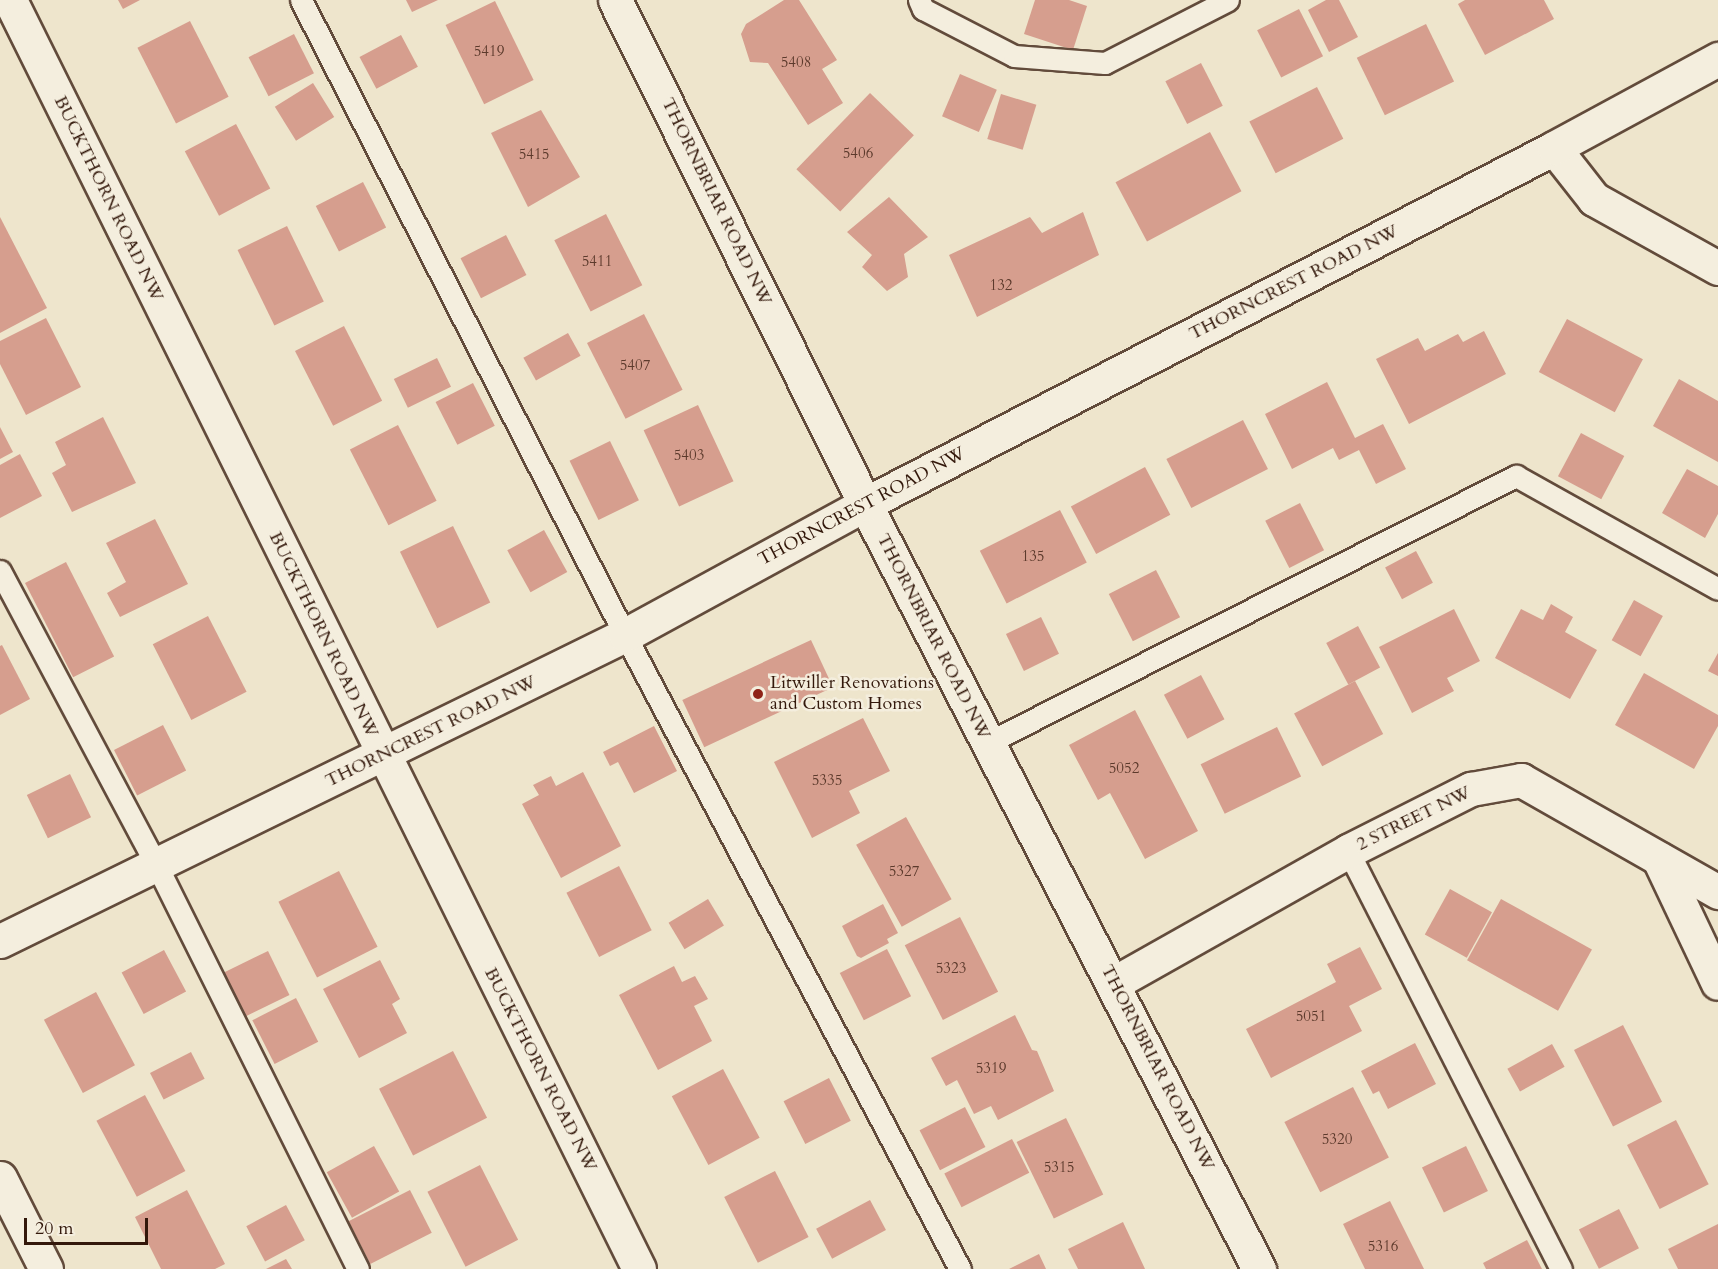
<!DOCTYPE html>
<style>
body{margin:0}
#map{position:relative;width:1718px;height:1269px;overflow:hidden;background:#eee5cc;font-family:Cardo,serif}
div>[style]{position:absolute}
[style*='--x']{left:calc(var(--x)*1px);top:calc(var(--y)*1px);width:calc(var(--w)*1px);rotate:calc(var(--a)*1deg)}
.building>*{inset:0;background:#d69e8e;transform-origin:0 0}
.roads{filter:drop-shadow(2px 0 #624b3b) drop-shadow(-2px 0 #624b3b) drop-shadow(0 2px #624b3b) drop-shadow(0 -2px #624b3b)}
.service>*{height:21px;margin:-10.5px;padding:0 10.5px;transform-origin:10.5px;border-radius:10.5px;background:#f4eede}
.minor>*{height:33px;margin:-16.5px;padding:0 16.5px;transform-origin:16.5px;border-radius:16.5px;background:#f4eede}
.dots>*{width:16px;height:16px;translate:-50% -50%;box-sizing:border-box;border:3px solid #f4eede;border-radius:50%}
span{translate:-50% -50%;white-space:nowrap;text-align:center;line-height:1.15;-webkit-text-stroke:5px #f4eede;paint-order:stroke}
.number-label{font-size:15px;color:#5c3a2c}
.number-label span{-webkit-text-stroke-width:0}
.street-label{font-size:18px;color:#33180b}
.poi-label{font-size:18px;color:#33180b}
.left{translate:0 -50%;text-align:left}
.scale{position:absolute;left:24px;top:1218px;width:124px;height:27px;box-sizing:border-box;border:3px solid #33180b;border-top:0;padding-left:8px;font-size:18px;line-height:21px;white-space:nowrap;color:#33180b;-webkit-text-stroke:4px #f4eede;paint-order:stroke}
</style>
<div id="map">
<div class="building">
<i style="clip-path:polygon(118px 0,140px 0,123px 9px)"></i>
<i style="clip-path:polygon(406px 0,438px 0,412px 12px)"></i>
<i style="clip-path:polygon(784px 0,799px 0,837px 60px,822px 69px,843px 103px,808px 125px,768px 63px,750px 62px,741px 34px,746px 24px)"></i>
<i style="clip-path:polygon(1035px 0,1069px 0,1087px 6px,1073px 50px,1024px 34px)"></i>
<i style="clip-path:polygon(1326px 0,1339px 0,1358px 37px,1329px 52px,1308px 10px)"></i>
<i style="clip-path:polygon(1465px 0,1544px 0,1554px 19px,1485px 55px,1458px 4px)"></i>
<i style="left:495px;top:1px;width:88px;height:55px;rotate:64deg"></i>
<i style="left:1299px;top:9px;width:53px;height:47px;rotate:63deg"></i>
<i style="left:190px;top:21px;width:85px;height:59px;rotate:63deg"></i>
<i style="left:1426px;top:24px;width:64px;height:77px;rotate:64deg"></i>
<i style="left:294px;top:34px;width:44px;height:51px;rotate:63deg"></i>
<i style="left:401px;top:35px;width:36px;height:47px;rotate:62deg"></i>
<i style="left:1201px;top:63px;width:48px;height:40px;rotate:63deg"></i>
<i style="left:960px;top:74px;width:40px;height:46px;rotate:23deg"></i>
<i style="left:313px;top:83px;width:40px;height:45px;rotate:58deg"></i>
<i style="left:1317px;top:87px;width:58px;height:76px;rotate:63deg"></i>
<i style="left:870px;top:93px;width:61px;height:106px;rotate:44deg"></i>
<i style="left:1001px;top:94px;width:37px;height:47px;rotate:17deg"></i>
<i style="clip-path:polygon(541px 110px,580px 177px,528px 207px,491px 133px)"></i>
<i style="left:236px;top:124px;width:73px;height:58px;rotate:62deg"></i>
<i style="left:1210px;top:132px;width:67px;height:107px;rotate:62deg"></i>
<i style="left:363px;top:182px;width:51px;height:53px;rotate:63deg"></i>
<i style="clip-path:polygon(889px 197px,928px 237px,904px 254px,908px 277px,887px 291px,862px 267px,872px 255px,847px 232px)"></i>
<i style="clip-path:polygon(1083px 212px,1099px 255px,977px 317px,949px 255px,1030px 217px,1042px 233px)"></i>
<i style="left:606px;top:214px;width:80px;height:58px;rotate:63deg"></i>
<i style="clip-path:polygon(0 217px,47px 308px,0 333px)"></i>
<i style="left:287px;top:226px;width:84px;height:55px;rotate:64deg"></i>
<i style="left:506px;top:235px;width:45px;height:51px;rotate:63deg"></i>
<i style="left:644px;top:314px;width:85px;height:64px;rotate:63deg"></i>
<i style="clip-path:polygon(46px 318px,81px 387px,26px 415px,0 364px,0 341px)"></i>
<i style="left:1567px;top:319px;width:86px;height:60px;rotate:28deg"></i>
<i style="left:344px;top:326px;width:84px;height:55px;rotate:63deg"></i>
<i style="clip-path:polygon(1484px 331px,1506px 374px,1409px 424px,1376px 359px,1418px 338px,1425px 351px,1458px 334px,1463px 342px)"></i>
<i style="left:568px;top:333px;width:26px;height:51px;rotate:61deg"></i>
<i style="left:437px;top:358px;width:32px;height:48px;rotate:64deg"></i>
<i style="clip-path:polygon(1679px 379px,1718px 401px,1718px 462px,1653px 426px)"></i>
<i style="clip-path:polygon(1327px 382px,1355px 438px,1383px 424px,1406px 469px,1376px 484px,1359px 450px,1339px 460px,1333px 448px,1292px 469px,1265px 414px)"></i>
<i style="left:473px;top:383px;width:48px;height:42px;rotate:63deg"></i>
<i style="left:698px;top:405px;width:84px;height:60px;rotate:65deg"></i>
<i style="clip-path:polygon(103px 417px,136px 483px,72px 512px,52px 473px,66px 465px,55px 442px)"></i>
<i style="left:1243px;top:420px;width:55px;height:86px;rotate:63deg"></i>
<i style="left:398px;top:425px;width:85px;height:54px;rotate:63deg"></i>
<i style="clip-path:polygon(0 427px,13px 452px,0 459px)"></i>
<i style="left:1581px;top:433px;width:49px;height:49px;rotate:28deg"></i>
<i style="left:610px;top:441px;width:66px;height:45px;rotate:64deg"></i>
<i style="clip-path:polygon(20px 454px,42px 496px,0 518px,0 465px)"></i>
<i style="left:1145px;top:467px;width:54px;height:84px;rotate:62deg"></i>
<i style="clip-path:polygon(1687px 469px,1718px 486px,1718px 514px,1705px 538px,1662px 513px)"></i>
<i style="left:1300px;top:503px;width:53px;height:39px;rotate:63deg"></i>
<i style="left:1060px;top:510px;width:59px;height:90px;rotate:63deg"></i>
<i style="clip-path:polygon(155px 519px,188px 584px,120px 617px,107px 593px,126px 582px,106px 543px)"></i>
<i style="left:453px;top:526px;width:85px;height:59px;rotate:64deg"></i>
<i style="left:544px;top:530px;width:48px;height:42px;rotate:61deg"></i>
<i style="left:1416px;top:551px;width:36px;height:35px;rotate:62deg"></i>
<i style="left:66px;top:562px;width:106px;height:46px;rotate:63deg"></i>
<i style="left:1156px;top:570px;width:53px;height:53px;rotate:63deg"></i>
<i style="left:1634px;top:600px;width:33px;height:46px;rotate:29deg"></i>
<i style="clip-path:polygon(1551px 604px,1573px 617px,1565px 632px,1597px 650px,1570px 699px,1495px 658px,1521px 609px,1543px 620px)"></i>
<i style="clip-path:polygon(1454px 609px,1480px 661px,1447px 678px,1454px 691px,1412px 713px,1379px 647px)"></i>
<i style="left:208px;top:616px;width:85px;height:62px;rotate:63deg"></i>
<i style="left:1041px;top:617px;width:41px;height:39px;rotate:64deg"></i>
<i style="left:1358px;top:626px;width:47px;height:36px;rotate:62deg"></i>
<i style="left:811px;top:640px;width:52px;height:142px;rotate:65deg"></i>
<i style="clip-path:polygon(2px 645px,30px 699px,0 715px,0 646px)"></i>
<i style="clip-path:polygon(1718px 653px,1718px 676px,1708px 671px)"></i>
<i style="clip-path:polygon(1644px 673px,1718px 715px,1718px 726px,1694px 769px,1615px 725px)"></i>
<i style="left:1201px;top:675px;width:50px;height:42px;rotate:62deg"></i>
<i style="left:1355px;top:681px;width:60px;height:69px;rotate:62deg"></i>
<i style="clip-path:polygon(1135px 710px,1198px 831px,1145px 859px,1110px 793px,1098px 800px,1069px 745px)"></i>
<i style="clip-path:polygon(863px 718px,890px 771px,849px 791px,860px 813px,812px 838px,774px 762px)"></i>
<i style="left:163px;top:725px;width:51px;height:55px;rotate:63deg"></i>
<i style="clip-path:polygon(654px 726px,677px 771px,634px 793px,618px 762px,610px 766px,603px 752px)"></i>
<i style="left:1277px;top:727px;width:55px;height:85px;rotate:64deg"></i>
<i style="clip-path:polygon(583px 772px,621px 846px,561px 878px,522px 804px,539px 795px,533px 785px,551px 776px,556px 786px)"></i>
<i style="left:70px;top:774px;width:48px;height:48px;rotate:64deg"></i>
<i style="left:906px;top:817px;width:94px;height:57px;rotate:61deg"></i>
<i style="left:619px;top:866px;width:72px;height:59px;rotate:63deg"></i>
<i style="left:339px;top:871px;width:85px;height:68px;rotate:63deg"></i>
<i style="left:1450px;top:889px;width:48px;height:52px;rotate:29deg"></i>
<i style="left:708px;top:899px;width:31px;height:46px;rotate:59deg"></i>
<i style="left:1501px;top:899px;width:104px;height:70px;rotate:29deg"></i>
<i style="clip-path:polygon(883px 904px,898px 933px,887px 939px,889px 943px,861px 958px,857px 956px,842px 926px)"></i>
<i style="left:960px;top:917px;width:84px;height:62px;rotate:63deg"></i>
<i style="clip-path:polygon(1360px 947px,1382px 989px,1349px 1006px,1362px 1031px,1271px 1078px,1246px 1029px,1336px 982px,1327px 964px)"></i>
<i style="left:887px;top:949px;width:53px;height:53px;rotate:63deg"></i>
<i style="left:164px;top:950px;width:47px;height:48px;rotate:62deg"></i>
<i style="left:268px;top:951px;width:49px;height:53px;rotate:64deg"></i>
<i style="clip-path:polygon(380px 960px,400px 999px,392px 1004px,407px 1033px,359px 1058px,323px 989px)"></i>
<i style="clip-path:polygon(674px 966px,682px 982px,695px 976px,708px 999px,694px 1006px,712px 1041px,658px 1070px,619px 995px)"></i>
<i style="left:96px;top:992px;width:83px;height:59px;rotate:62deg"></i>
<i style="left:296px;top:998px;width:49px;height:49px;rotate:63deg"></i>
<i style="clip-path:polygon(1015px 1015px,1032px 1050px,1037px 1051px,1054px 1091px,998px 1120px,991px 1106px,974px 1114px,957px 1080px,946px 1086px,931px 1058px)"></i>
<i style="left:1623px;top:1025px;width:86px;height:55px;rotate:63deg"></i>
<i style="clip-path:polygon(1415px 1043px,1436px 1084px,1388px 1109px,1379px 1091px,1373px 1094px,1361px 1071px)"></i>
<i style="left:1552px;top:1044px;width:26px;height:51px;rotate:61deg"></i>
<i style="left:453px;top:1051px;width:75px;height:83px;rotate:63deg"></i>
<i style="left:191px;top:1052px;width:30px;height:46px;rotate:63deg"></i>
<i style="left:723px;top:1069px;width:78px;height:58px;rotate:62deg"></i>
<i style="left:829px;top:1078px;width:48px;height:51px;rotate:63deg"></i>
<i style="left:1353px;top:1087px;width:79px;height:77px;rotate:63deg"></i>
<i style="left:145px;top:1095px;width:86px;height:55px;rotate:62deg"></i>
<i style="left:965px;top:1107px;width:45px;height:51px;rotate:63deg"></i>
<i style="left:1066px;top:1118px;width:85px;height:55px;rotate:64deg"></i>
<i style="left:1676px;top:1120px;width:72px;height:55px;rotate:63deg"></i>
<i style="left:1012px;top:1139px;width:38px;height:76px;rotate:63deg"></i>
<i style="left:374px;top:1146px;width:52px;height:54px;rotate:61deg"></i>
<i style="left:1466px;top:1146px;width:50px;height:49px;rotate:64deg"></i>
<i style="left:480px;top:1165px;width:84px;height:59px;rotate:63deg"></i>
<i style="left:775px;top:1171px;width:74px;height:57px;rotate:63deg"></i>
<i style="clip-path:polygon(187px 1190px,225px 1264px,215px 1269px,161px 1269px,135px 1217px)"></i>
<i style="left:410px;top:1190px;width:48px;height:69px;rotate:63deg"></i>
<i style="left:870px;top:1200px;width:34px;height:61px;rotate:62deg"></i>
<i style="clip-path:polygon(1390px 1201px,1424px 1269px,1365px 1269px,1343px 1224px)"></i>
<i style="left:286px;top:1205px;width:40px;height:45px;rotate:62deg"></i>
<i style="left:1619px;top:1209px;width:44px;height:45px;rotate:63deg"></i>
<i style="clip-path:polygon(1123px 1222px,1145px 1269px,1078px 1269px,1068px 1249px)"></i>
<i style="clip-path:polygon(1718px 1224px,1718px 1269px,1678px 1269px,1668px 1249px)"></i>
<i style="clip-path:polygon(1527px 1240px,1542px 1269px,1486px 1269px,1483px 1263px)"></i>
<i style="clip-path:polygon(1039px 1254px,1046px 1269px,1009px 1269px)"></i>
<i style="clip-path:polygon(286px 1259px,292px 1269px,266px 1269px)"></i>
</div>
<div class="roads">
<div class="service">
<i style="--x:301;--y:0;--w:713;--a:62.97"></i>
<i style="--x:625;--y:635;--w:717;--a:62.15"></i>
<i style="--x:919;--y:0;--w:10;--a:66"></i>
<i style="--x:923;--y:9;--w:102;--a:27.3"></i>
<i style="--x:1014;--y:56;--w:91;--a:4.4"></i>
<i style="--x:1105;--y:63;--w:138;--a:-27.1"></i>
<i style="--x:0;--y:571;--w:334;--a:62"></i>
<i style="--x:157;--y:866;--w:450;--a:63.5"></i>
<i style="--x:987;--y:743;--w:593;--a:-26.78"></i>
<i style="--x:1516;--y:476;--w:231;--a:29.2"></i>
<i style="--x:1348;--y:851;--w:469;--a:63"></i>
</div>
<div class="minor">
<i style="--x:10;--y:0;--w:1416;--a:63.63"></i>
<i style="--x:615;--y:0;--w:563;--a:63.62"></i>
<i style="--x:865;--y:504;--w:861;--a:62.75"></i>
<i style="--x:1554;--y:148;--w:65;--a:51.9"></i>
<i style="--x:1594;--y:199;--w:142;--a:29.1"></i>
<i style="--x:1659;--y:859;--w:137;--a:64.6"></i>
<i style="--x:0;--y:941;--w:696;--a:-26.09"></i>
<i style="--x:625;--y:635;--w:273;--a:-28.6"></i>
<i style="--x:865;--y:504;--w:776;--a:-27.32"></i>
<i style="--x:1554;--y:148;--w:187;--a:-28.5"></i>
<i style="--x:1114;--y:983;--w:269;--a:-29.4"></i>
<i style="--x:1348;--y:851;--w:138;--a:-26.8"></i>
<i style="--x:1471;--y:789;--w:51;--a:-10.2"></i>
<i style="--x:1521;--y:780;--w:227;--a:29.6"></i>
<i style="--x:0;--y:1178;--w:102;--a:63.2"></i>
</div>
</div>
<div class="dots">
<i style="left:758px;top:694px;background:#8f2418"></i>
</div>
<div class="number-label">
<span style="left:489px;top:52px">5419</span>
<span style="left:796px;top:63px">5408</span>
<span style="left:858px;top:154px">5406</span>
<span style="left:534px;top:155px">5415</span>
<span style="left:597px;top:262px">5411</span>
<span style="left:1001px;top:286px">132</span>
<span style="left:635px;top:366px">5407</span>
<span style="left:689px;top:456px">5403</span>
<span style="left:1033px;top:557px">135</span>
<span style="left:1124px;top:769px">5052</span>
<span style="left:827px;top:781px">5335</span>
<span style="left:904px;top:872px">5327</span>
<span style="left:951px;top:969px">5323</span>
<span style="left:1311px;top:1017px">5051</span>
<span style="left:991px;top:1069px">5319</span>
<span style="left:1337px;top:1140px">5320</span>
<span style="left:1059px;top:1168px">5315</span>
<span style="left:1383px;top:1247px">5316</span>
</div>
<div class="street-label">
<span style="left:108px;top:199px;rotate:64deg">BUCKTHORN ROAD NW</span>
<span style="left:716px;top:202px;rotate:64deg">THORNBRIAR ROAD NW</span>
<span style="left:1294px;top:283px;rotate:-27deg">THORNCREST ROAD NW</span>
<span style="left:862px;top:507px;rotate:-28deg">THORNCREST ROAD NW</span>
<span style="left:323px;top:635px;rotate:64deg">BUCKTHORN ROAD NW</span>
<span style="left:933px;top:637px;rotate:63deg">THORNBRIAR ROAD NW</span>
<span style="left:431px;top:732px;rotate:-26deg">THORNCREST ROAD NW</span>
<span style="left:1414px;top:819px;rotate:-26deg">2 STREET NW</span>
<span style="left:1157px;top:1068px;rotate:63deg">THORNBRIAR ROAD NW</span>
<span style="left:540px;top:1070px;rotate:63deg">BUCKTHORN ROAD NW</span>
</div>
<div class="poi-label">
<span class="left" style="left:770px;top:694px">Litwiller Renovations<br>and Custom Homes</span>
</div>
<div class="scale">20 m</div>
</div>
